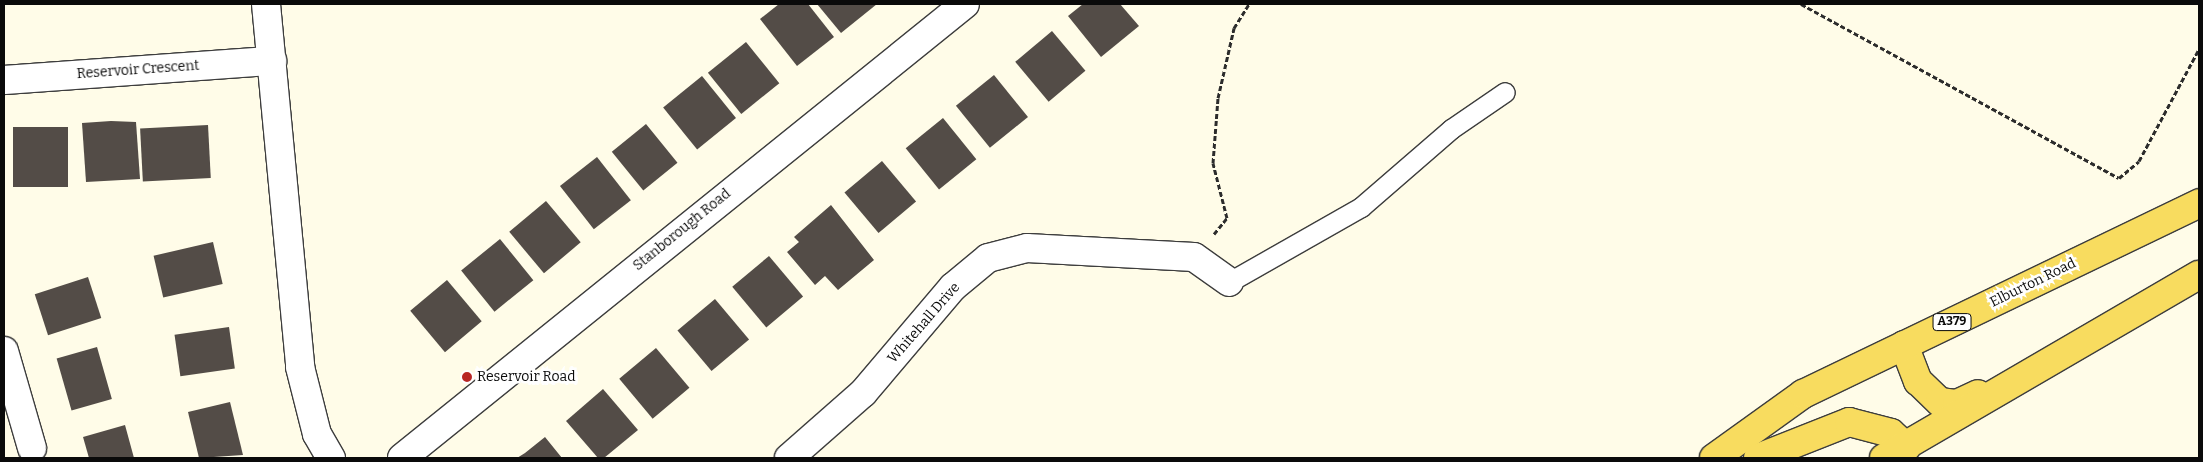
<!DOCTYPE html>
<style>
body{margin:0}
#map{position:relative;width:2203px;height:462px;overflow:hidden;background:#fffce8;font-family:Bitter,serif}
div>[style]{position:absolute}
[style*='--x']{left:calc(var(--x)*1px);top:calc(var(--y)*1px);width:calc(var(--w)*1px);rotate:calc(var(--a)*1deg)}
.building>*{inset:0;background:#534c47;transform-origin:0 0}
.path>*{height:3px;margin-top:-1.5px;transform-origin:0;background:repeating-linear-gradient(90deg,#2c2c2c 0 5px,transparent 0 7.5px)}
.roads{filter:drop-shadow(1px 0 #3d3d3d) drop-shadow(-1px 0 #3d3d3d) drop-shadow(0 1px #3d3d3d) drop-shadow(0 -1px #3d3d3d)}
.service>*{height:19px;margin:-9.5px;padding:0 9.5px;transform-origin:9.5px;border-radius:9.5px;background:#fff}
.minor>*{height:28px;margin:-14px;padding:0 14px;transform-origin:14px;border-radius:14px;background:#fff}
.tertiary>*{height:28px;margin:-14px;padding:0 14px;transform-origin:14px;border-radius:14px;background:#fff}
.primary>*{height:28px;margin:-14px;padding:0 14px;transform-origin:14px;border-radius:14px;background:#f8dc5f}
.dots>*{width:14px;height:14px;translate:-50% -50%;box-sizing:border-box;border:2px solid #fff;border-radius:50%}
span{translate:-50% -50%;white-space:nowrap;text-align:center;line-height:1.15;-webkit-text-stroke:5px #fff;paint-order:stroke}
.shield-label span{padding:1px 4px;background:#fff;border:1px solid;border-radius:4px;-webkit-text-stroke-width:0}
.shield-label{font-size:12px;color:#0a0a0a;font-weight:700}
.street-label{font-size:14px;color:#0a0a0a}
.poi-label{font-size:14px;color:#0a0a0a}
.left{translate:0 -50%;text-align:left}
.frame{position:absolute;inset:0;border:5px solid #0a0a0a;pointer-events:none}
</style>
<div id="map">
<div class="building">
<i style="clip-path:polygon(779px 4px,808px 4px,834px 37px,797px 66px,760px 19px)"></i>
<i style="clip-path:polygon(817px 4px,877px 4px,841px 33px)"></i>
<i style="clip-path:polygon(1083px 4px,1120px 4px,1139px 26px,1101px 57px,1068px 16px)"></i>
<i style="left:1052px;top:31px;width:52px;height:48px;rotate:50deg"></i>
<i style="left:746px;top:42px;width:53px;height:49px;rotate:51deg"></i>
<i style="left:994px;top:75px;width:54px;height:49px;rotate:51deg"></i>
<i style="left:702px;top:76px;width:54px;height:50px;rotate:51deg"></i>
<i style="left:943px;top:118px;width:53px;height:48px;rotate:51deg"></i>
<i style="clip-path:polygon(111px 121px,136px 122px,140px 179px,86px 182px,82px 123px)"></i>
<i style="left:646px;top:124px;width:50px;height:44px;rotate:51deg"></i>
<i style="left:208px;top:125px;width:53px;height:68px;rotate:87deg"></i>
<i style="left:13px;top:127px;width:55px;height:60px"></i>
<i style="left:597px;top:157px;width:55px;height:47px;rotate:52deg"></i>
<i style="left:882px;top:161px;width:53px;height:49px;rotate:50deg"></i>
<i style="left:546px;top:201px;width:54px;height:48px;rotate:50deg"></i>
<i style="clip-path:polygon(831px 205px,874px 260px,838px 290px,825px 276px,815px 285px,787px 252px,799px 242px,794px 237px)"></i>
<i style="left:500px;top:239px;width:53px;height:50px;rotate:51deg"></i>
<i style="left:213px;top:242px;width:43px;height:61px;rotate:77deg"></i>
<i style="left:769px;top:256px;width:53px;height:48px;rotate:50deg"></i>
<i style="left:88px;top:277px;width:43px;height:56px;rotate:72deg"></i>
<i style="left:447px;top:280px;width:54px;height:48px;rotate:50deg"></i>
<i style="left:715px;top:299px;width:53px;height:49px;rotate:50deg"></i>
<i style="left:229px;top:327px;width:42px;height:55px;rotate:82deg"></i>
<i style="left:97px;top:347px;width:54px;height:42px;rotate:74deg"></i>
<i style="left:656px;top:348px;width:52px;height:48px;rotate:50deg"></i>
<i style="clip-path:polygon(603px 389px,638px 430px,604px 458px,598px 458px,566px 421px)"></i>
<i style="clip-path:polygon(230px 402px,243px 455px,199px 458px,188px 412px)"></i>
<i style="clip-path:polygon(125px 425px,134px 458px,89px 458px,83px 437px)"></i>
<i style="clip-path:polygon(545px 437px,562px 458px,517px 458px,525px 453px)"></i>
</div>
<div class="path">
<i style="--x:1801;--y:4;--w:362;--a:28.7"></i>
<i style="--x:2119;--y:178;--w:26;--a:-40"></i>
<i style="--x:2139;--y:161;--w:127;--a:-61.8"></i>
<i style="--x:1214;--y:234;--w:21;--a:-51"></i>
<i style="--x:1227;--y:218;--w:57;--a:-104.3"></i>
<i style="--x:1213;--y:163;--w:65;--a:-85.6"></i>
<i style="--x:1218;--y:98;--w:72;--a:-77.1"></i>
<i style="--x:1234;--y:28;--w:28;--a:-58"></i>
</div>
<div class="roads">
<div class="service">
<i style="--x:1229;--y:282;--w:152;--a:-29.6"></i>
<i style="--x:1361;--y:207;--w:119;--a:-40.9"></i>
<i style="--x:1451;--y:129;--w:65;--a:-34.4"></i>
</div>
<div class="minor">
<i style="--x:266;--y:4;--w:365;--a:84.6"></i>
<i style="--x:300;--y:367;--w:69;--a:75.8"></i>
<i style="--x:317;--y:434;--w:28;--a:60"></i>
<i style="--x:4;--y:80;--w:269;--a:-4.1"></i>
<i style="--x:4;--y:351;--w:101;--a:73.9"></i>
<i style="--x:789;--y:458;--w:98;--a:-41.3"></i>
<i style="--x:863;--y:393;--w:139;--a:-49.7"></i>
<i style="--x:953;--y:287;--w:45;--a:-39.6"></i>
<i style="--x:988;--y:258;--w:40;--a:-14.4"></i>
<i style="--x:1027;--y:248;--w:167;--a:3.1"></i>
<i style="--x:1194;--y:257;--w:43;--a:35.5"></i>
</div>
<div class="tertiary">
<i style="--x:402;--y:458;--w:723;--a:-38.88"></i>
</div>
<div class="primary">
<i style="--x:1904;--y:345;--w:39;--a:69"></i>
<i style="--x:1918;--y:381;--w:30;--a:44"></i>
<i style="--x:1940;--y:402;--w:17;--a:7"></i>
<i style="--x:1957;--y:404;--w:23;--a:-25"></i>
<i style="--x:1714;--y:458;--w:110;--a:-35.7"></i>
<i style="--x:1803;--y:394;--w:440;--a:-25.7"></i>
<i style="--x:1758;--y:458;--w:98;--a:-21.6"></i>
<i style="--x:1849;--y:422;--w:43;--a:14.7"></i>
<i style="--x:1891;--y:433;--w:21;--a:43"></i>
<i style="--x:1884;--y:458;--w:364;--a:-30.2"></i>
</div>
</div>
<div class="dots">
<i style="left:467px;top:377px;background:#b82725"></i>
</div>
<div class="shield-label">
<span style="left:1952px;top:322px">A379</span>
</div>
<div class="street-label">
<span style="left:138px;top:70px;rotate:-4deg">Reservoir Crescent</span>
<span style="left:682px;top:230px;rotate:-39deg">Stanborough Road</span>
<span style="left:2033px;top:283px;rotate:-26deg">Elburton Road</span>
<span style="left:924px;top:323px;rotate:-49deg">Whitehall Drive</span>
</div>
<div class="poi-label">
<span class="left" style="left:477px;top:377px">Reservoir Road</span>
</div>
<div class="frame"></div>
</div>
